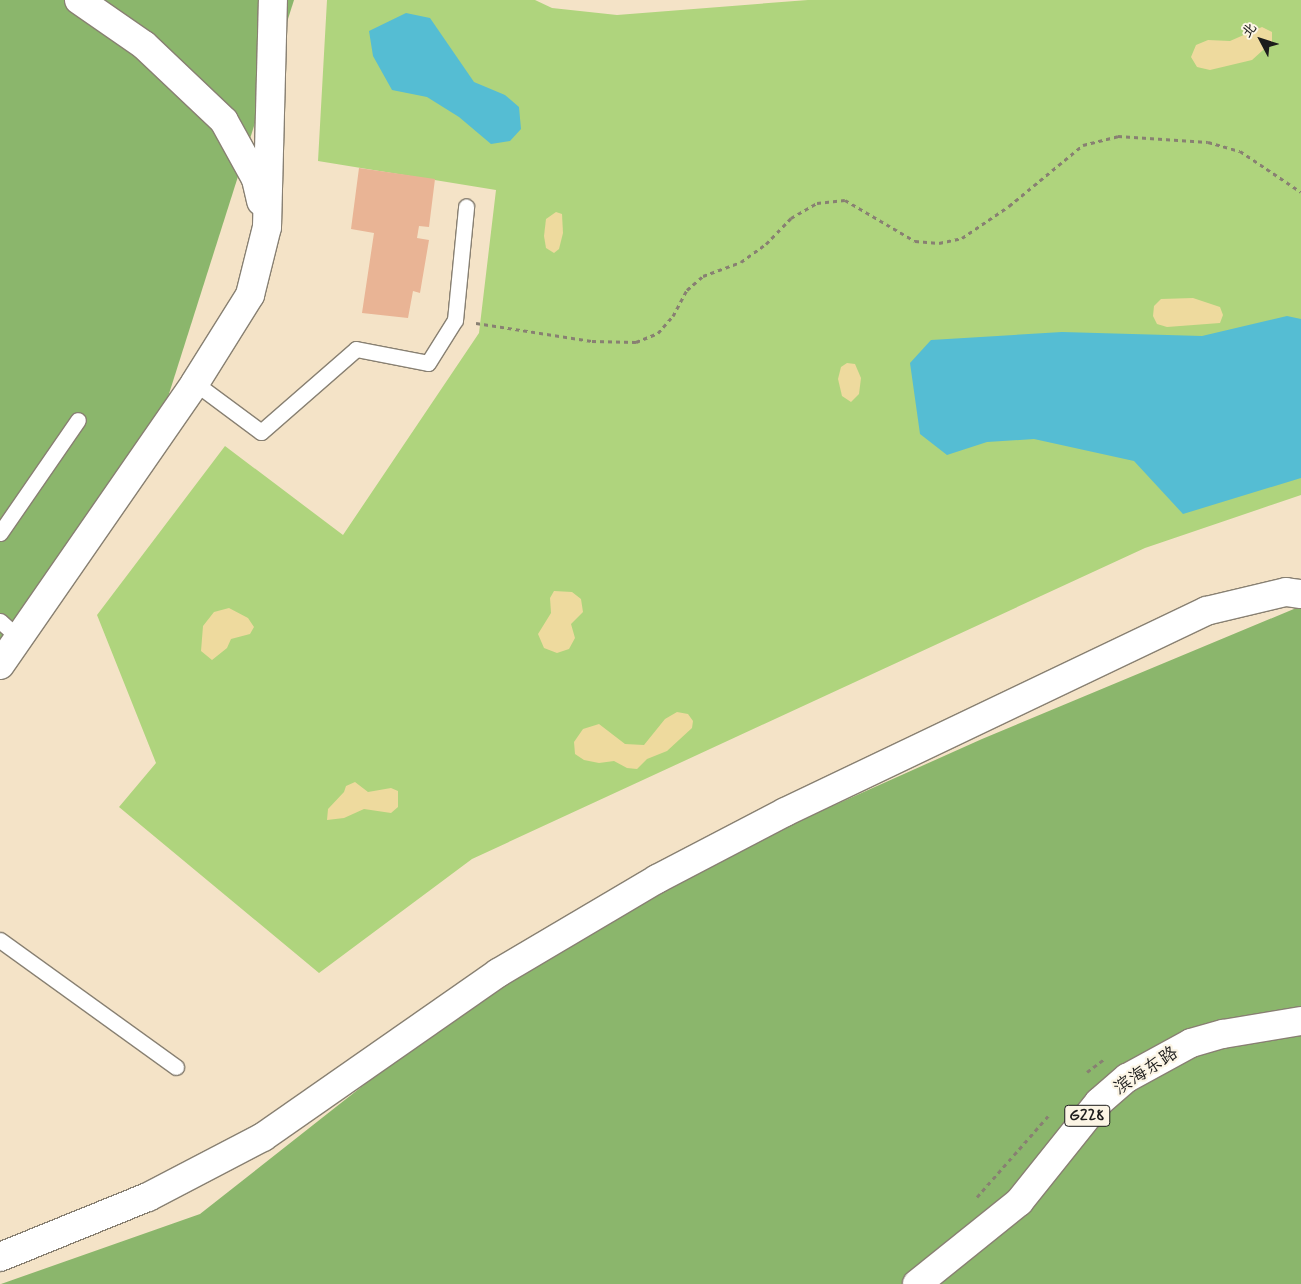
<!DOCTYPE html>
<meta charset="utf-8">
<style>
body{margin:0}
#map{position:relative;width:1301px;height:1284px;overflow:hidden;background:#f4e3c7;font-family:Mynerve,"LXGW WenKai TC",sans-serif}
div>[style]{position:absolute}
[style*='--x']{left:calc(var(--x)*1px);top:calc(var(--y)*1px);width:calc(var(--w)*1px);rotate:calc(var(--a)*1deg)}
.green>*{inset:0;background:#afd47d}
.forest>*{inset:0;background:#8bb66c}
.sand>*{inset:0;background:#eeda9e}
.water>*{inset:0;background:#55bdd3}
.building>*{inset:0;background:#e9b495}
.path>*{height:3px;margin-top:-1.5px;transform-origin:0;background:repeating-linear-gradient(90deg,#888072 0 4px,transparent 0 8px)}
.roads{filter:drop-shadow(1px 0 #888072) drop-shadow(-1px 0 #888072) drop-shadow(0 1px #888072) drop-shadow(0 -1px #888072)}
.lane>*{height:15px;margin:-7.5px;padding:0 7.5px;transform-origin:7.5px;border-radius:7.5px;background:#fff}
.street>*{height:28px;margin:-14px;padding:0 14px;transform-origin:14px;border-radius:14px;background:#fff}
.highway>*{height:28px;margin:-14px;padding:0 14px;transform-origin:14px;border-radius:14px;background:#fff}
span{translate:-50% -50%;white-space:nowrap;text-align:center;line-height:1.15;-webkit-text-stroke:4.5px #fcf5e5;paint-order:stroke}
.shield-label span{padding:1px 4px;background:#fcf5e5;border:1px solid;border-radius:4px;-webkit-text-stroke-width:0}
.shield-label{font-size:16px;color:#1c1c1c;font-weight:700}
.street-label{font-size:18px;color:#1c1c1c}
.north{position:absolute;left:1236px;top:15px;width:50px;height:50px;-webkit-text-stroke:4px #fcf5e5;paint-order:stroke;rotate:310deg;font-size:14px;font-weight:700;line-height:20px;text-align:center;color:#1c1c1c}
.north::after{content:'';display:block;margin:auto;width:18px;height:22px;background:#1c1c1c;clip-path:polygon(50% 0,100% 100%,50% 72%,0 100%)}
</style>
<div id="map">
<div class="green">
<i style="clip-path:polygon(327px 0,535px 0,552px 8px,617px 15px,808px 0,1301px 0,1301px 495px,1145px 548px,472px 859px,319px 973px,119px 807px,156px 763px,97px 615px,225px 446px,343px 535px,479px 333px,496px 190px,318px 161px)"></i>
</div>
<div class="forest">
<i style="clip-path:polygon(0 0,294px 0,161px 419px,0 648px)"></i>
<i style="clip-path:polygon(1301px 606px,1301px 1284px,1px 1284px,200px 1214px,567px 925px,982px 739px)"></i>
</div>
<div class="sand">
<i style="clip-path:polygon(1262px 27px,1272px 32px,1272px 42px,1252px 60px,1210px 70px,1197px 67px,1191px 57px,1196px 45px,1208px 40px,1230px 41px)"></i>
<i style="clip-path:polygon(556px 212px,562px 214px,563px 233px,559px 249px,554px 253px,546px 248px,544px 236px,546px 219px)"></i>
<i style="clip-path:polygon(1193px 298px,1220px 307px,1223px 315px,1220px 323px,1167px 327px,1157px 324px,1153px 316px,1154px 306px,1161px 299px)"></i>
<i style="clip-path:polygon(847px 363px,855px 364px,861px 378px,859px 394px,851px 402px,842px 396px,838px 379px,841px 367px)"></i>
<i style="clip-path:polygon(554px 591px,572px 592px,581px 599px,583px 612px,571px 624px,575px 638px,569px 649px,557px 653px,544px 648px,538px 634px,551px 613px,550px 598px)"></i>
<i style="clip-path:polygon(229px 608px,248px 618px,254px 627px,250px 634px,231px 639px,227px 648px,212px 660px,201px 651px,203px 626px,214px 612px)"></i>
<i style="clip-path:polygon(677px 712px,688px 714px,693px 721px,692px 728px,667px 751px,647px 759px,637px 769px,627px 768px,614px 761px,599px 763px,584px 760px,575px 754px,574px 742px,583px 729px,599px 724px,625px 744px,644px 745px,665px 719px)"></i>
<i style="clip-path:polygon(355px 782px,368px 792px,391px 788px,398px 791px,398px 807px,391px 813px,364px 809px,344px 818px,327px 820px,328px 809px,344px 792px,346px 786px)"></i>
</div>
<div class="water">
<i style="clip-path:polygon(406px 13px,430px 18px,474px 82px,505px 95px,519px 107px,521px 129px,510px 141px,491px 144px,459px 117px,427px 97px,392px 90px,373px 56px,369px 31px)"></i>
<i style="clip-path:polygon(1287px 316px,1301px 319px,1301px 478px,1183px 514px,1134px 461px,1034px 439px,987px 442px,947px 455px,920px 434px,910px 363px,931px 340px,1062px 332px,1202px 336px)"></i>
</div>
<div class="building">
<i style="clip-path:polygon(359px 168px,435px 179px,429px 227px,419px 226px,417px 238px,429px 240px,420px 293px,413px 291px,408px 318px,362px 313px,374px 233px,351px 229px)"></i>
</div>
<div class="path">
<i style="--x:476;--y:323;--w:117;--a:8.8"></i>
<i style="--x:592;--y:341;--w:44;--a:1.3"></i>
<i style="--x:636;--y:342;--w:24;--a:-22"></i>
<i style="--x:658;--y:333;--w:23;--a:-49"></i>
<i style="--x:673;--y:316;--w:30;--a:-62"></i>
<i style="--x:687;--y:290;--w:21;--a:-41"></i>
<i style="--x:703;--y:276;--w:40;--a:-20.2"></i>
<i style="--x:741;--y:262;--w:31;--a:-36"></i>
<i style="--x:766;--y:244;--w:36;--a:-46"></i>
<i style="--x:791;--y:218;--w:30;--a:-30"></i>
<i style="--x:817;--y:203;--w:28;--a:-6"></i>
<i style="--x:845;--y:200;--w:81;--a:30.4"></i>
<i style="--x:915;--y:241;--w:24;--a:5"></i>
<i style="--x:939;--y:243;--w:24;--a:-12"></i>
<i style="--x:962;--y:238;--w:57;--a:-34.2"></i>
<i style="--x:1009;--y:206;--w:96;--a:-39.5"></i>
<i style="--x:1083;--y:145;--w:36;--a:-14"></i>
<i style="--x:1118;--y:136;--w:90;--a:3.8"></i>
<i style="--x:1208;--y:142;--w:33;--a:16"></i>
<i style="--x:1240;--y:151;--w:73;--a:33.9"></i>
<i style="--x:1087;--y:1072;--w:21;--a:-37"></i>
<i style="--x:977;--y:1197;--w:111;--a:-48.7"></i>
</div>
<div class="roads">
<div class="lane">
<i style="--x:195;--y:383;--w:82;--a:36.6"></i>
<i style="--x:261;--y:432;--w:126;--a:-41.1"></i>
<i style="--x:356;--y:349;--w:73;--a:11"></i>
<i style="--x:428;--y:363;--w:51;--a:-57.9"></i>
<i style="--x:455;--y:320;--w:114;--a:-84.4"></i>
<i style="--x:0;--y:533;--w:137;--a:-55.4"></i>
<i style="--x:0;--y:621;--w:25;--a:42"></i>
<i style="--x:0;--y:940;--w:217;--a:35.8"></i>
</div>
<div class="street">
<i style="--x:79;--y:0;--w:79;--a:34.7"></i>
<i style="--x:144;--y:45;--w:110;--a:43.5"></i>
<i style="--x:224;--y:121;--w:66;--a:61.1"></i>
<i style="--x:256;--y:179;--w:23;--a:77"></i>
<i style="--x:0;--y:665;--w:343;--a:-55.3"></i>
<i style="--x:195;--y:383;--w:104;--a:-58"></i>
<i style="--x:250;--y:295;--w:70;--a:-76"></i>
<i style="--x:267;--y:227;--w:227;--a:-88.5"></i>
<i style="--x:0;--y:1257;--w:160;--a:-22.1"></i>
<i style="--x:148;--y:1197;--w:130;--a:-27.6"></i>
<i style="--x:263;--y:1137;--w:287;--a:-34.9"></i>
<i style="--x:498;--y:973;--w:185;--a:-30.6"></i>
<i style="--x:657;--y:879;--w:144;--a:-27.6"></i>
<i style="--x:785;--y:812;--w:467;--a:-25.5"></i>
<i style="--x:1206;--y:611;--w:82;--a:-13.4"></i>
<i style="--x:1286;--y:592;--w:15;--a:8"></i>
</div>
<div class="highway">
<i style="--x:917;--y:1284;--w:131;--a:-38.8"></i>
<i style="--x:1019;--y:1202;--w:128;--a:-51.3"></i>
<i style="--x:1099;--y:1102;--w:37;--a:-41"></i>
<i style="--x:1127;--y:1078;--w:73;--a:-28.7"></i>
<i style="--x:1191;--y:1043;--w:33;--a:-16"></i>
<i style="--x:1223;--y:1034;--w:79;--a:-9.5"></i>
</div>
</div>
<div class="shield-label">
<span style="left:1087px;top:1116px">G228</span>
</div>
<div class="street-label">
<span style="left:1146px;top:1071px;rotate:-33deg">滨海东路</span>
</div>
<div class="north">北</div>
</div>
